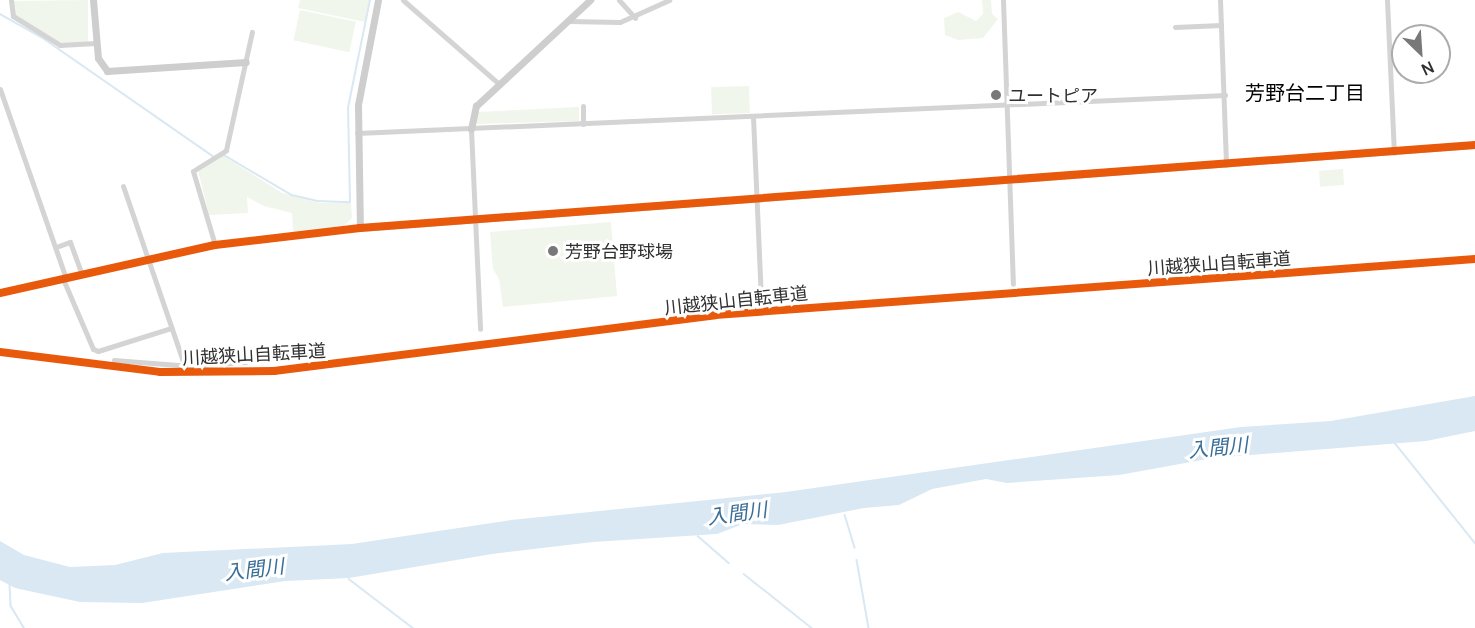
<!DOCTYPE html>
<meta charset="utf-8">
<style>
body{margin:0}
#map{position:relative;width:1475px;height:628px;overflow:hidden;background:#fff;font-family:Manrope,"Noto Sans JP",sans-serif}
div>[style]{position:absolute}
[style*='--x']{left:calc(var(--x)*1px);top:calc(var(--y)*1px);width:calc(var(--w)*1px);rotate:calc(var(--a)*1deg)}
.green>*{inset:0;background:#f1f6ec;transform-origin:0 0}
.water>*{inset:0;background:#d9e8f3}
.stream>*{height:1.5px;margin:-0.75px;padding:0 0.75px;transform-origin:0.75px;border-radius:0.75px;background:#d9e8f3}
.street>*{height:5px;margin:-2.5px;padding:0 2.5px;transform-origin:2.5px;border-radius:2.5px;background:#d4d4d4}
.secondary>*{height:7px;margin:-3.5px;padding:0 3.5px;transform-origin:3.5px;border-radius:3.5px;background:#cecece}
.cycleway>*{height:8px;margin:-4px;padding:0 4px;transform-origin:4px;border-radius:4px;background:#e8590c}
.dots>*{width:16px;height:16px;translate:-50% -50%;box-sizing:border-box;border:3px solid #fff;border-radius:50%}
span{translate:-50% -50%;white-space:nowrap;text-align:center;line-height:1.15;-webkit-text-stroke:6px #fff;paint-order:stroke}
.poi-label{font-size:18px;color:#303030}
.left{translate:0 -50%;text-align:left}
.street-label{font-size:18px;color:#303030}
.neighbourhood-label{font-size:20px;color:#000}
.water-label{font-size:20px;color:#396e97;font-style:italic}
.north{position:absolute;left:1391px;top:24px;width:60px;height:60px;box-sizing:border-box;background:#fff;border:2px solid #acacac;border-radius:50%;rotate:155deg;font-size:16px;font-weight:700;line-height:24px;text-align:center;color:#303030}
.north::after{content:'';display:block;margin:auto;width:21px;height:27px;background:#787878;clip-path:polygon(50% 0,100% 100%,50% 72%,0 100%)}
</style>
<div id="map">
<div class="green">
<i style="clip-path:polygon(88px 0,88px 42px,60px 44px,15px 15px,13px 1px)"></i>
<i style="clip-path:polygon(300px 0,370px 0,365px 22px,298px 8px)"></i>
<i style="clip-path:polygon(982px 0,991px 0,992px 14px,998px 19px,983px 38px,958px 40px,945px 35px,944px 18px,958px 12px,976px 21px,983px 14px)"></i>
<i style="left:300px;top:10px;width:57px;height:31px;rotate:12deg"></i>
<i style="left:749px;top:86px;width:27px;height:38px;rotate:88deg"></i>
<i style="clip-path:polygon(579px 107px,579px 121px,476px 124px,478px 112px)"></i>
<i style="clip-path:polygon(222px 155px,282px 193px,320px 203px,351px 203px,352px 218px,344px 226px,293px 233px,292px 213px,264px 206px,247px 197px,248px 213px,209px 215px,198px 170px)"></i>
<i style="left:1343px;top:169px;width:16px;height:24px;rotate:86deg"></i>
<i style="clip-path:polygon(611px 222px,617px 296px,503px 307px,499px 279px,493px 269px,490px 232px)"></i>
</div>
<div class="water">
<i style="clip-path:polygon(1475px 396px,1475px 431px,1426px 441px,1213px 458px,1119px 475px,1007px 483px,986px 479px,932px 489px,899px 505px,864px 508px,778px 525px,743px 524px,717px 534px,593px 542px,492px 554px,349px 578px,285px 581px,142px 603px,80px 602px,15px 588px,0 580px,0 541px,24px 555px,70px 567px,115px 565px,163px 553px,352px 544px,511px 520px,786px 492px,1241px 427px,1331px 421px)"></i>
</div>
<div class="stream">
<i style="--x:0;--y:14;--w:49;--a:29.2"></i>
<i style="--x:43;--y:38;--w:207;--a:34.8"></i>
<i style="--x:217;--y:158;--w:8;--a:-23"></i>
<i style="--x:224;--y:155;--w:79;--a:30.5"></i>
<i style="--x:292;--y:195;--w:26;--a:13"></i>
<i style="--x:317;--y:201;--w:33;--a:2"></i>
<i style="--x:350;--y:202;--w:94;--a:-91.2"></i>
<i style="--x:348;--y:108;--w:110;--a:-78.5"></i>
<i style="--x:1395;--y:443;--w:128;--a:51.3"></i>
<i style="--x:845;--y:515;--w:34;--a:73"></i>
<i style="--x:698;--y:536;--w:41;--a:41.1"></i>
<i style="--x:857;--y:560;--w:69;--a:80"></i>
<i style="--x:744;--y:574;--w:87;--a:38.5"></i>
<i style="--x:349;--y:579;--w:81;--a:37.4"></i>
<i style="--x:10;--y:585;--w:21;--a:87"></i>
<i style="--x:11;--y:606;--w:26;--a:59"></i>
</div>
<div class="street">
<i style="--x:11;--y:0;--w:16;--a:83"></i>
<i style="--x:13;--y:16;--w:55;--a:31.7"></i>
<i style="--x:60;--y:45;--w:36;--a:-3"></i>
<i style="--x:403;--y:0;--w:129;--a:41.2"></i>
<i style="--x:619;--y:0;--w:24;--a:48"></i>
<i style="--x:1003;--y:0;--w:284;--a:88"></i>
<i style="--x:1220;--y:0;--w:165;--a:87.9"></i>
<i style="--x:1387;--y:0;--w:153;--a:87.4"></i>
<i style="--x:568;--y:21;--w:52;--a:1.1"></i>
<i style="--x:620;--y:22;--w:54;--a:-24.2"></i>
<i style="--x:1175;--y:27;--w:46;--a:-2.5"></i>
<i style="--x:0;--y:89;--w:200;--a:70.8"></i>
<i style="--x:583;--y:106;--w:18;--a:90"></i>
<i style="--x:753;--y:117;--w:184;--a:87.5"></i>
<i style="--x:471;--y:129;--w:200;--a:87.4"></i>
<i style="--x:357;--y:133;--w:869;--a:-2.51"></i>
<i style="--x:123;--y:186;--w:188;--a:71.1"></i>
<i style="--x:215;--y:245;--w:77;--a:-106.6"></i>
<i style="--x:193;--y:171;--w:39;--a:-32"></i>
<i style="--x:226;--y:150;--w:121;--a:-77.6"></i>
<i style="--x:56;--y:247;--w:15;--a:-20"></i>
<i style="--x:70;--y:242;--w:35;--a:70"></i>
<i style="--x:63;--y:279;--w:76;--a:66.8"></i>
<i style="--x:93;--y:349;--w:5;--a:22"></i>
<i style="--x:98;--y:351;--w:77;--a:-17.5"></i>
<i style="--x:0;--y:293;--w:220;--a:-12.6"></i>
<i style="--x:215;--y:245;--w:146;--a:-6.7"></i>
<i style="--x:114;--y:360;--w:77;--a:4.5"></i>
<i style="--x:191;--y:366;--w:55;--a:-4.2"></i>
</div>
<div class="secondary">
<i style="--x:93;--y:0;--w:58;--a:85.1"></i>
<i style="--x:98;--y:58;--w:16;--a:55"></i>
<i style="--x:107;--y:71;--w:139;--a:-3.7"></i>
<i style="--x:378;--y:0;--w:107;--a:100.8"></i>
<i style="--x:358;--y:105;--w:123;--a:89.1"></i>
<i style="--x:360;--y:228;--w:1118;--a:-4.26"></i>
<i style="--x:471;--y:129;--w:24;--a:-78"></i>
<i style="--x:476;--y:106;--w:156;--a:-42.9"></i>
</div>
<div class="cycleway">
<i style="--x:0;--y:293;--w:220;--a:-12.6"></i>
<i style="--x:215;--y:245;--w:146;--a:-6.7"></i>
<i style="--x:360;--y:228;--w:1118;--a:-4.26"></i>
<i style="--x:0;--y:352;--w:161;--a:7.1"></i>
<i style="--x:160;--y:372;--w:114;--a:-0.5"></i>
<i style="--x:274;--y:371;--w:445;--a:-7.2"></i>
<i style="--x:715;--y:315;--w:762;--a:-4.21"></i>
</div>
<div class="dots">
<i style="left:996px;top:95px;background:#787878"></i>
<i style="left:553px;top:251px;background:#787878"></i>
</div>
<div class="poi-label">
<span class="left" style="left:1008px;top:95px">ユートピア</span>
<span class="left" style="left:565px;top:251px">芳野台野球場</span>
</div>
<div class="street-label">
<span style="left:1219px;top:263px;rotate:-4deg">川越狭山自転車道</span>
<span style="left:736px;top:300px;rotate:-6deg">川越狭山自転車道</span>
<span style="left:254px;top:354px;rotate:-3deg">川越狭山自転車道</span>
</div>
<div class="neighbourhood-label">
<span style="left:1305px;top:92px">芳野台二丁目</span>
</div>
<div class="water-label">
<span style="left:1218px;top:447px;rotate:-6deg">入間川</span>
<span style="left:737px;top:513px;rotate:-8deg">入間川</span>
<span style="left:254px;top:569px;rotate:-7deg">入間川</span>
</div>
<div class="north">N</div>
</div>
